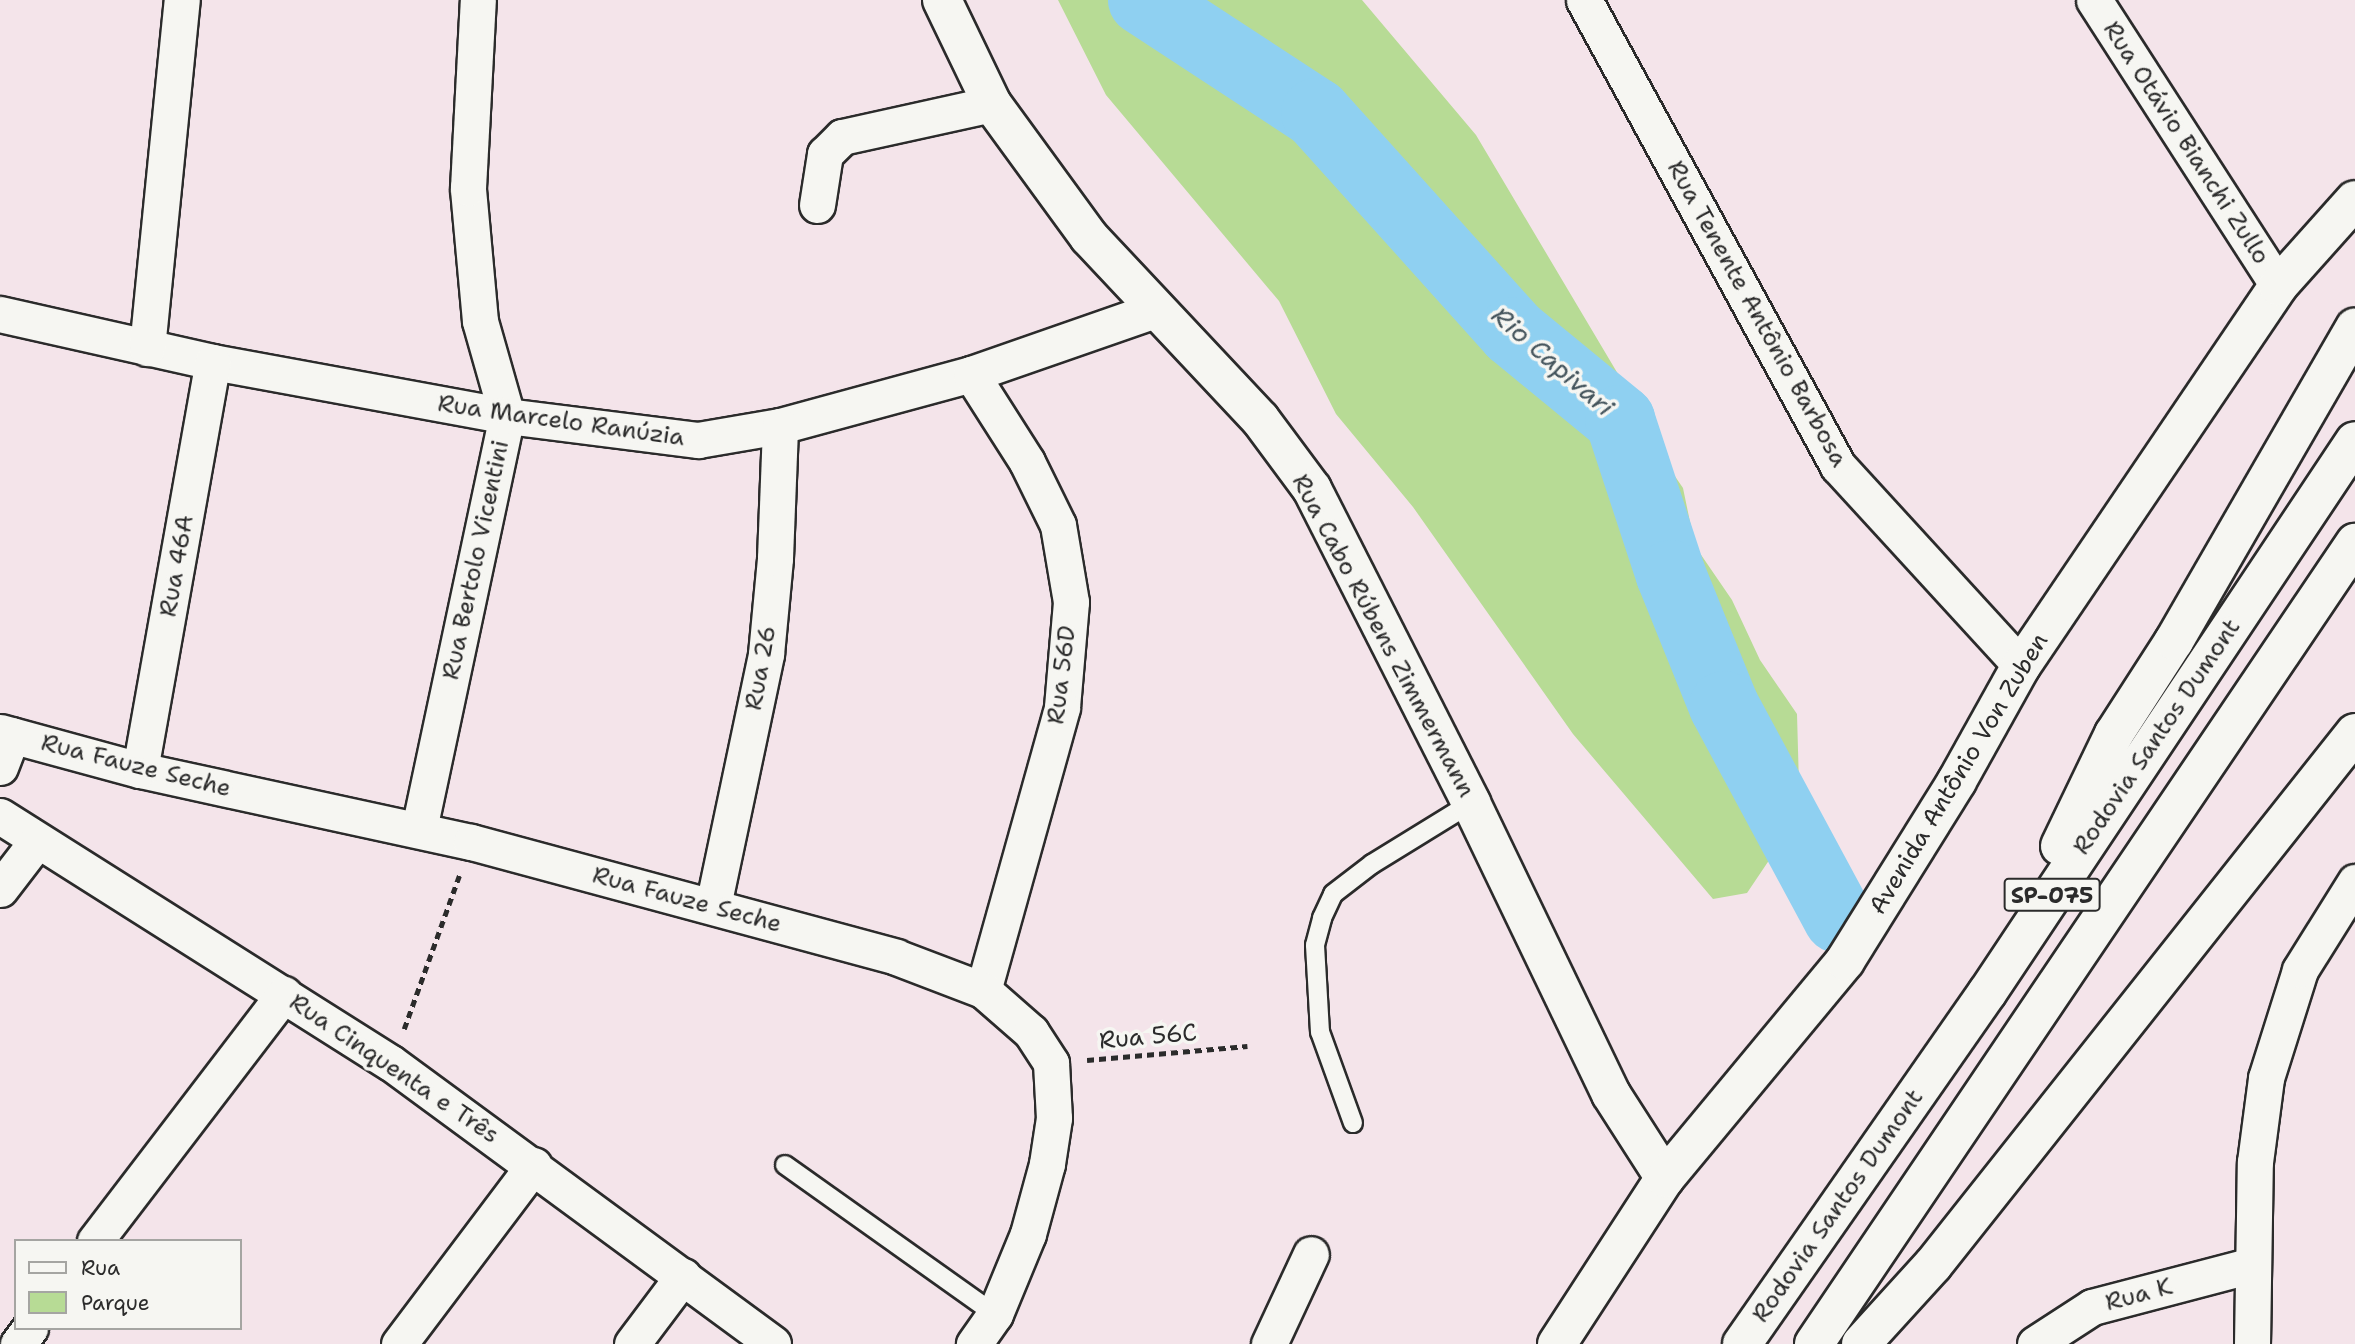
<!DOCTYPE html>
<meta charset="utf-8">
<style>
body{margin:0}
#map{position:relative;width:2355px;height:1344px;overflow:hidden;background:#f4e4ea;font-family:"Shantell Sans",sans-serif}
div>[style]{position:absolute}
[style*='--x']{left:calc(var(--x)*1px);top:calc(var(--y)*1px);width:calc(var(--w)*1px);rotate:calc(var(--a)*1deg)}
.green>*{inset:0;background:#b7db95}
.river>*{height:70px;margin:-35px;padding:0 35px;transform-origin:35px;border-radius:35px;background:#8fd0f1}
.path>*{height:4.5px;margin-top:-2.25px;transform-origin:0;background:repeating-linear-gradient(90deg,#2b2b2b 0 7px,transparent 0 12px)}
.roads{filter:drop-shadow(2px 0 #2b2b2b) drop-shadow(-2px 0 #2b2b2b) drop-shadow(0 2px #2b2b2b) drop-shadow(0 -2px #2b2b2b)}
.lane>*{height:18px;margin:-9px;padding:0 9px;transform-origin:9px;border-radius:9px;background:#f6f6f2}
.street>*{height:35px;margin:-17.5px;padding:0 17.5px;transform-origin:17.5px;border-radius:17.5px;background:#f6f6f2}
.secondary>*{height:38px;margin:-19px;padding:0 19px;transform-origin:19px;border-radius:19px;background:#f6f6f2}
.highway>*{height:38px;margin:-19px;padding:0 19px;transform-origin:19px;border-radius:19px;background:#f6f6f2}
span{translate:-50% -50%;white-space:nowrap;text-align:center;line-height:1.15;-webkit-text-stroke:7px #f6f6f2;paint-order:stroke}
.shield-label span{padding:2px 5px;background:#f6f6f2;border:2px solid;border-radius:5px;-webkit-text-stroke-width:0}
.shield-label{font-size:23px;color:#2b2b2b;font-weight:700}
.street-label{font-size:24px;color:#2b2b2b}
.water-label{font-size:26px;color:#44545c;font-style:italic}
.legend{position:absolute;left:14px;top:1239px;width:228px;height:91px;box-sizing:border-box;background:#f6f6f2;border:2px solid #a5a5a2;margin:0;padding:9px 12px;list-style:none;font-size:21px;color:#2b2b2b}
.legend li{display:flex;align-items:center;gap:14px;height:35px}
.legend b{width:35px;border:2px solid #a5a5a2}
</style>
<div id="map">
<div class="green">
<i style="clip-path:polygon(1058px 0,1362px 0,1476px 135px,1618px 374px,1646px 434px,1683px 488px,1695px 546px,1732px 600px,1760px 660px,1797px 714px,1799px 785px,1780px 844px,1747px 893px,1713px 899px,1573px 734px,1413px 507px,1336px 414px,1279px 301px,1106px 95px)"></i>
</div>
<div class="river">
<i style="--x:1143;--y:0;--w:207;--a:33.2"></i>
<i style="--x:1316;--y:113;--w:295;--a:48"></i>
<i style="--x:1513;--y:332;--w:139;--a:39.4"></i>
<i style="--x:1620;--y:420;--w:163;--a:71.8"></i>
<i style="--x:1671;--y:575;--w:141;--a:68"></i>
<i style="--x:1724;--y:706;--w:241;--a:61.7"></i>
</div>
<div class="path">
<i style="--x:404;--y:1029;--w:163;--a:-70.2"></i>
<i style="--x:1087;--y:1060;--w:161;--a:-5"></i>
</div>
<div class="roads">
<div class="lane">
<i style="--x:1353;--y:1123;--w:97;--a:-109.9"></i>
<i style="--x:1320;--y:1032;--w:87;--a:-93.3"></i>
<i style="--x:1315;--y:945;--w:28;--a:-75"></i>
<i style="--x:1322;--y:918;--w:26;--a:-65"></i>
<i style="--x:1333;--y:894;--w:49;--a:-37.6"></i>
<i style="--x:1372;--y:864;--w:116;--a:-31.6"></i>
<i style="--x:785;--y:1165;--w:257;--a:35.4"></i>
</div>
<div class="street">
<i style="--x:1584;--y:0;--w:531;--a:61.41"></i>
<i style="--x:1838;--y:466;--w:271;--a:47.5"></i>
<i style="--x:2094;--y:0;--w:340;--a:57.2"></i>
<i style="--x:817;--y:205;--w:52;--a:-81.1"></i>
<i style="--x:825;--y:154;--w:24;--a:-45"></i>
<i style="--x:842;--y:137;--w:154;--a:-12.4"></i>
<i style="--x:0;--y:314;--w:218;--a:12.7"></i>
<i style="--x:213;--y:362;--w:299;--a:10.4"></i>
<i style="--x:507;--y:416;--w:193;--a:7.2"></i>
<i style="--x:698;--y:440;--w:83;--a:-9.7"></i>
<i style="--x:780;--y:426;--w:198;--a:-15.2"></i>
<i style="--x:971;--y:374;--w:195;--a:-19.2"></i>
<i style="--x:147;--y:348;--w:350;--a:-84.3"></i>
<i style="--x:971;--y:374;--w:104;--a:57.5"></i>
<i style="--x:1027;--y:462;--w:70;--a:63.8"></i>
<i style="--x:1058;--y:525;--w:78;--a:80.4"></i>
<i style="--x:1071;--y:602;--w:106;--a:94.9"></i>
<i style="--x:1062;--y:708;--w:293;--a:105.6"></i>
<i style="--x:0;--y:732;--w:145;--a:15.2"></i>
<i style="--x:140;--y:770;--w:339;--a:12.3"></i>
<i style="--x:471;--y:842;--w:440;--a:15.1"></i>
<i style="--x:896;--y:957;--w:93;--a:20.8"></i>
<i style="--x:983;--y:990;--w:64;--a:41.2"></i>
<i style="--x:1031;--y:1032;--w:37;--a:57"></i>
<i style="--x:1051;--y:1063;--w:55;--a:86.9"></i>
<i style="--x:1054;--y:1118;--w:47;--a:98.7"></i>
<i style="--x:1047;--y:1164;--w:73;--a:105.2"></i>
<i style="--x:1028;--y:1234;--w:87;--a:112.4"></i>
<i style="--x:995;--y:1314;--w:37;--a:125"></i>
<i style="--x:0;--y:767;--w:34;--a:-69"></i>
<i style="--x:140;--y:770;--w:414;--a:-79.9"></i>
<i style="--x:0;--y:816;--w:462;--a:32.3"></i>
<i style="--x:391;--y:1063;--w:474;--a:36.3"></i>
<i style="--x:419;--y:829;--w:422;--a:-78"></i>
<i style="--x:507;--y:416;--w:99;--a:-105.9"></i>
<i style="--x:480;--y:321;--w:134;--a:-95.2"></i>
<i style="--x:468;--y:188;--w:188;--a:-87"></i>
<i style="--x:0;--y:889;--w:61;--a:-52.4"></i>
<i style="--x:713;--y:906;--w:258;--a:-78.1"></i>
<i style="--x:766;--y:654;--w:96;--a:-84.6"></i>
<i style="--x:775;--y:558;--w:132;--a:-87.8"></i>
<i style="--x:95;--y:1241;--w:311;--a:-52.6"></i>
<i style="--x:18;--y:1344;--w:20;--a:-53"></i>
<i style="--x:399;--y:1344;--w:224;--a:-53"></i>
<i style="--x:632;--y:1344;--w:85;--a:-53.1"></i>
<i style="--x:1269;--y:1344;--w:99;--a:-65"></i>
<i style="--x:2035;--y:1344;--w:68;--a:-33"></i>
<i style="--x:2092;--y:1307;--w:165;--a:-14.7"></i>
<i style="--x:2252;--y:1344;--w:182;--a:-89.1"></i>
<i style="--x:2255;--y:1162;--w:85;--a:-82.5"></i>
<i style="--x:2266;--y:1078;--w:113;--a:-72.5"></i>
<i style="--x:2300;--y:970;--w:104;--a:-58"></i>
</div>
<div class="secondary">
<i style="--x:942;--y:0;--w:115;--a:64.3"></i>
<i style="--x:992;--y:104;--w:165;--a:53.9"></i>
<i style="--x:1089;--y:237;--w:250;--a:46.8"></i>
<i style="--x:1260;--y:419;--w:87;--a:53.4"></i>
<i style="--x:1312;--y:489;--w:352;--a:63.1"></i>
<i style="--x:1471;--y:803;--w:323;--a:64.3"></i>
<i style="--x:1611;--y:1094;--w:100;--a:57.3"></i>
<i style="--x:1557;--y:1344;--w:198;--a:-57"></i>
<i style="--x:1665;--y:1178;--w:282;--a:-50.3"></i>
<i style="--x:1845;--y:961;--w:212;--a:-58.1"></i>
<i style="--x:1957;--y:781;--w:132;--a:-60.9"></i>
<i style="--x:2021;--y:666;--w:459;--a:-55.9"></i>
<i style="--x:2278;--y:286;--w:115;--a:-48.2"></i>
</div>
<div class="highway">
<i style="--x:2060;--y:846;--w:124;--a:-64.3"></i>
<i style="--x:2114;--y:734;--w:111;--a:-57.2"></i>
<i style="--x:2174;--y:641;--w:362;--a:-60"></i>
<i style="--x:1742;--y:1344;--w:428;--a:-55.1"></i>
<i style="--x:1987;--y:993;--w:663;--a:-56.31"></i>
<i style="--x:1814;--y:1344;--w:967;--a:-55.96"></i>
<i style="--x:1861;--y:1344;--w:107;--a:-47.7"></i>
<i style="--x:1933;--y:1265;--w:679;--a:-51.58"></i>
</div>
</div>
<div class="shield-label">
<span style="left:2052px;top:895px">SP-075</span>
</div>
<div class="street-label">
<span style="left:2186px;top:143px;rotate:57deg">Rua Otávio Bianchi Zullo</span>
<span style="left:1757px;top:314px;rotate:61deg">Rua Tenente Antônio Barbosa</span>
<span style="left:561px;top:421px;rotate:8deg">Rua Marcelo Ranúzia</span>
<span style="left:476px;top:560px;rotate:-78deg">Rua Bertolo Vicentini</span>
<span style="left:177px;top:566px;rotate:-80deg">Rua 46A</span>
<span style="left:1383px;top:636px;rotate:62deg">Rua Cabo Rúbens Zimmermann</span>
<span style="left:761px;top:668px;rotate:-80deg">Rua 26</span>
<span style="left:1062px;top:675px;rotate:-83deg">Rua 56D</span>
<span style="left:2157px;top:737px;rotate:-56deg">Rodovia Santos Dumont</span>
<span style="left:136px;top:766px;rotate:14deg">Rua Fauze Seche</span>
<span style="left:1959px;top:774px;rotate:-59deg">Avenida Antônio Von Zuben</span>
<span style="left:687px;top:900px;rotate:15deg">Rua Fauze Seche</span>
<span style="left:1148px;top:1037px;rotate:-5deg">Rua 56C</span>
<span style="left:394px;top:1069px;rotate:34deg">Rua Cinquenta e Três</span>
<span style="left:1838px;top:1206px;rotate:-55deg">Rodovia Santos Dumont</span>
<span style="left:2139px;top:1295px;rotate:-15deg">Rua K</span>
</div>
<div class="water-label">
<span style="left:1553px;top:361px;rotate:41deg">Rio Capivari</span>
</div>
<ul class="legend">
<li><b style="height:9px;background:#f6f6f2"></b>Rua</li>
<li><b style="height:19px;background:#b7db95"></b>Parque</li>
</ul>
</div>
